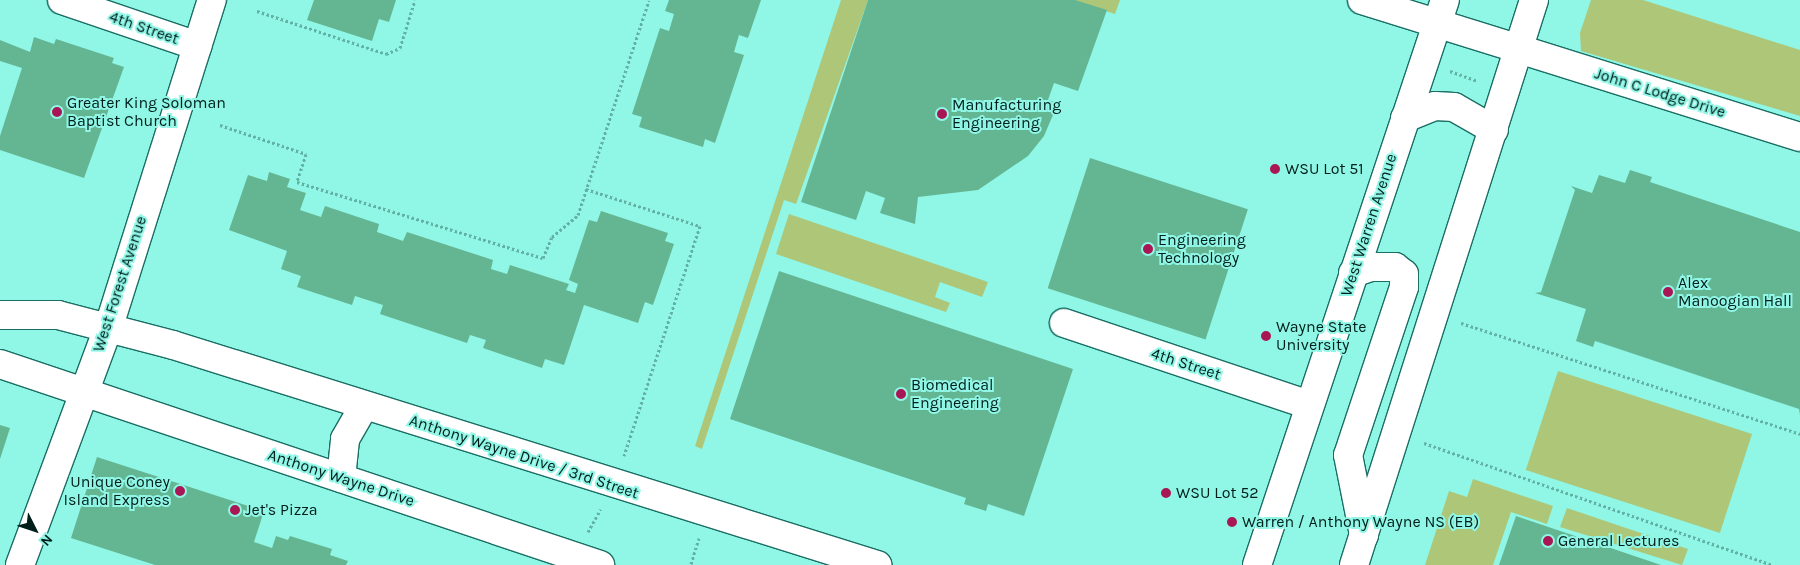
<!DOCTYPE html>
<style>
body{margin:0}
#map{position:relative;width:1800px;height:565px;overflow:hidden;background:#90f6e6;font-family:Karla,sans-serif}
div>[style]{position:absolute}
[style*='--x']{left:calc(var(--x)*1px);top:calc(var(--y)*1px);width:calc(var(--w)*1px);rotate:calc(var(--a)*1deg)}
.green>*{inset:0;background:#adc678;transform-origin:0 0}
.building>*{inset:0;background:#64b692;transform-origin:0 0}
.path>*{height:3px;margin-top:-1.5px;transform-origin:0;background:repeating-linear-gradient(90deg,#62b1a5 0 2.5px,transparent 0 5px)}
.roads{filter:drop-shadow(1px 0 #1a6e64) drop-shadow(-1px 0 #1a6e64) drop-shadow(0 1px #1a6e64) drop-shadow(0 -1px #1a6e64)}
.minor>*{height:28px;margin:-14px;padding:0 14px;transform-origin:14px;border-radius:14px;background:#fff}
.major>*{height:28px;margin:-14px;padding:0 14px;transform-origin:14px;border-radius:14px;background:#fff}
.dots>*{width:14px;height:14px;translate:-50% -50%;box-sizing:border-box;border:2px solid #90f6e6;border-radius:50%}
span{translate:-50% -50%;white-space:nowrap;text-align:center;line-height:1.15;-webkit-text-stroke:4px #90f6e6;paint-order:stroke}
.street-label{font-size:16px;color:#001f1b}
.poi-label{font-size:16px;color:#001f1b}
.left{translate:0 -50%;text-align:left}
.right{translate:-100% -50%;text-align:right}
.north{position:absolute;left:10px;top:505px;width:50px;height:50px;-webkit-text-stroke:4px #90f6e6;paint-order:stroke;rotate:131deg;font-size:14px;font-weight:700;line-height:20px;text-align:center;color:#001f1b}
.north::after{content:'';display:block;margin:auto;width:18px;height:22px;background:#001f1b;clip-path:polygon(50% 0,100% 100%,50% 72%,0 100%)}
</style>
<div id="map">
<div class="green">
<i style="clip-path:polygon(841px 0,868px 0,796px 204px,784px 200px,702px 449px,695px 446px)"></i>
<i style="clip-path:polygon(1073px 0,1120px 0,1115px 14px)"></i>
<i style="clip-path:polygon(1591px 0,1643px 0,1800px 50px,1800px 116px,1581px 51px,1580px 33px)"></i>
<i style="clip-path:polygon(789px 214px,988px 282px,982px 297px,940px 282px,935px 297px,950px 303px,946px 312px,776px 254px)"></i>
<i style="left:1558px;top:371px;width:204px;height:104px;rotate:18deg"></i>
<i style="clip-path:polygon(1473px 479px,1553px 506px,1547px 524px,1511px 512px,1493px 565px,1425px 565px,1449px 491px,1467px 497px)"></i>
<i style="clip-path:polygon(1567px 508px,1688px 549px,1682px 565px,1560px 527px)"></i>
</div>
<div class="building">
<i style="clip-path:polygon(314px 0,396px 0,389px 22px,379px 19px,372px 41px,307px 20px)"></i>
<i style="clip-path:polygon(669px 0,761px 0,748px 38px,739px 35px,734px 52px,744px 55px,715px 143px,705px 139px,703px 147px,639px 127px,642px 117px,632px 114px,660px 28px,669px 31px,674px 14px,665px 11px)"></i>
<i style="clip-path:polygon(868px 0,1075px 0,1107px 10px,1078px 91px,1054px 83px,1048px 100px,1058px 103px,1044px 136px,1028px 156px,978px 190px,918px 197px,915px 224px,880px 213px,885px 198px,866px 191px,856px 220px,801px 202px)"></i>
<i style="clip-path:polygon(34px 37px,54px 44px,56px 39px,114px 58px,112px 63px,124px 67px,84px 178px,0 150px,0 136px,22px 68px,0 61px,0 40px,30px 52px)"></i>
<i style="left:1090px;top:158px;width:166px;height:137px;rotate:18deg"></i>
<i style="clip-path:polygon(1630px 170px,1652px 177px,1650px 182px,1800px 232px,1800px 415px,1799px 409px,1595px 341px,1593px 347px,1576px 341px,1586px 309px,1535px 293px,1541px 292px,1575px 190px,1571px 186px,1592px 193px,1599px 175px,1625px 183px)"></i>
<i style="clip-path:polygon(269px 172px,290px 179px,287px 187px,306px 193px,300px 210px,321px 217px,325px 206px,379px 224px,377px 232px,403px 241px,407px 232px,493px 260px,491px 269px,507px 274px,510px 265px,569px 284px,566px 290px,575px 293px,578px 284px,569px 280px,589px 220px,597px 222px,601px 211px,668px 233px,665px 241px,674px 244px,653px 305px,645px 302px,638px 323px,584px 305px,564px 365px,545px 359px,542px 368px,483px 348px,486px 340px,470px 335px,467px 343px,380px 314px,383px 305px,355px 296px,352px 305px,297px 287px,301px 276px,281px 269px,287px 251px,229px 230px,248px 175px,267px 181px)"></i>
<i style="clip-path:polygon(779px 271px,1073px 369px,1024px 516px,988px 504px,986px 511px,964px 504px,966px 498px,730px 419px)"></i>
<i style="clip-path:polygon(0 425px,10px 428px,0 459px)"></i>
<i style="clip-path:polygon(97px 457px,264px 511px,254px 542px,272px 548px,276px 536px,288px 540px,290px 536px,332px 549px,330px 555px,348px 561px,346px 565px,266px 565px,268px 558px,266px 565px,155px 565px,71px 538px)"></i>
<i style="clip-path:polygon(1516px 516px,1661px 565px,1499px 565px)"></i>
</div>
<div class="path">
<i style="--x:257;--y:11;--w:136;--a:18.4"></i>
<i style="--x:386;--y:54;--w:15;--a:-23"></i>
<i style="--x:400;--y:48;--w:50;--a:-72.6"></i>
<i style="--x:1450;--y:71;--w:29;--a:20"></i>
<i style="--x:220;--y:125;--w:91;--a:18.6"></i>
<i style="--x:306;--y:154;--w:29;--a:108"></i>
<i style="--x:297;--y:182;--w:257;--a:17.2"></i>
<i style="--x:543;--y:258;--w:23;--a:-67"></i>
<i style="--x:552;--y:237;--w:34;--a:-40"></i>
<i style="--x:578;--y:215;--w:226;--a:-71.7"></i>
<i style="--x:586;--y:189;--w:120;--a:18"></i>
<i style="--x:700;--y:226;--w:242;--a:108.3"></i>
<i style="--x:1461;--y:323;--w:357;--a:18.1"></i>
<i style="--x:1424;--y:443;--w:370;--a:19.3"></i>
<i style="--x:588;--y:532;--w:26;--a:-61"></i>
<i style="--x:691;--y:564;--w:27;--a:-73"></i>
</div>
<div class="roads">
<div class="minor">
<i style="--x:62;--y:0;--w:143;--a:18.8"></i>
<i style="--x:1519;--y:49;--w:294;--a:17.4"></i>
<i style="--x:0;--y:315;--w:58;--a:0"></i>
<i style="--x:58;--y:315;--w:119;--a:14.6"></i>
<i style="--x:173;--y:345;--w:738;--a:17.35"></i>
<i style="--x:1064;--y:323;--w:258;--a:18.5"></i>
<i style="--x:0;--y:364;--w:633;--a:18.52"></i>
<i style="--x:341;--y:478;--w:39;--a:-84"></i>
<i style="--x:345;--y:439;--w:38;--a:-60"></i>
<i style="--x:20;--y:565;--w:255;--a:-69.6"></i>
<i style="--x:109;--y:326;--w:342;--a:-72.5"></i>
</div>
<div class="major">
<i style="--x:1362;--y:0;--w:164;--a:17.3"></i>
<i style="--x:1405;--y:118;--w:32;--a:-22"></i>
<i style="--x:1435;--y:106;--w:19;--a:3"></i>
<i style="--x:1454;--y:107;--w:46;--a:29.9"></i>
<i style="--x:1353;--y:273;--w:18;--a:-19"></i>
<i style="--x:1370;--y:267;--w:25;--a:0"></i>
<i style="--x:1395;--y:267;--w:11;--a:38"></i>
<i style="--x:1404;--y:274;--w:13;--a:90"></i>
<i style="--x:1404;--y:287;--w:177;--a:108.4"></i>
<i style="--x:1348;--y:455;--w:82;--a:78.7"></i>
<i style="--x:1257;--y:565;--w:595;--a:-71.6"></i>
<i style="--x:1354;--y:565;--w:593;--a:-72.33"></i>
</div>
</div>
<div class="dots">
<i style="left:57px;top:112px;background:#a81753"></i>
<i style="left:942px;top:114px;background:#a81753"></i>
<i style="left:1275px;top:169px;background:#a81753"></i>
<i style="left:1148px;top:249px;background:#a81753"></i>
<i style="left:1668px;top:292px;background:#a81753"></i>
<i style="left:1266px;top:336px;background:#a81753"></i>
<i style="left:901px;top:394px;background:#a81753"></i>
<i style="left:180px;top:491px;background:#a81753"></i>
<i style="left:1166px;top:493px;background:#a81753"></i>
<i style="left:235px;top:510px;background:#a81753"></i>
<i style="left:1232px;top:522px;background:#a81753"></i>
<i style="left:1548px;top:541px;background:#a81753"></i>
</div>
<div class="street-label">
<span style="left:144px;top:28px;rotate:19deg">4th Street</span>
<span style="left:1660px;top:93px;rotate:17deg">John C Lodge Drive</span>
<span style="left:1369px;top:225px;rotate:-72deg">West Warren Avenue</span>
<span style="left:120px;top:284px;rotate:-72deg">West Forest Avenue</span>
<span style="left:1186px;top:364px;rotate:18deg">4th Street</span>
<span style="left:524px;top:457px;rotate:18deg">Anthony Wayne Drive / 3rd Street</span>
<span style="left:341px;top:478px;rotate:18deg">Anthony Wayne Drive</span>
</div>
<div class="poi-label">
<span class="left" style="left:67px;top:112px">Greater King Soloman<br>Baptist Church</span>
<span class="left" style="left:952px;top:114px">Manufacturing<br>Engineering</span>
<span class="left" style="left:1285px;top:169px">WSU Lot 51</span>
<span class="left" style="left:1158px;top:249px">Engineering<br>Technology</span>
<span class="left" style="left:1678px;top:292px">Alex<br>Manoogian Hall</span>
<span class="left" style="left:1276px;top:336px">Wayne State<br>University</span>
<span class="left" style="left:911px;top:394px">Biomedical<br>Engineering</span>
<span class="right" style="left:170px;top:491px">Unique Coney<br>Island Express</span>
<span class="left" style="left:1176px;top:493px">WSU Lot 52</span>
<span class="left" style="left:245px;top:510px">Jet's Pizza</span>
<span class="left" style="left:1242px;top:522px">Warren / Anthony Wayne NS (EB)</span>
<span class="left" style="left:1558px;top:541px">General Lectures</span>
</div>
<div class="north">N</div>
</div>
